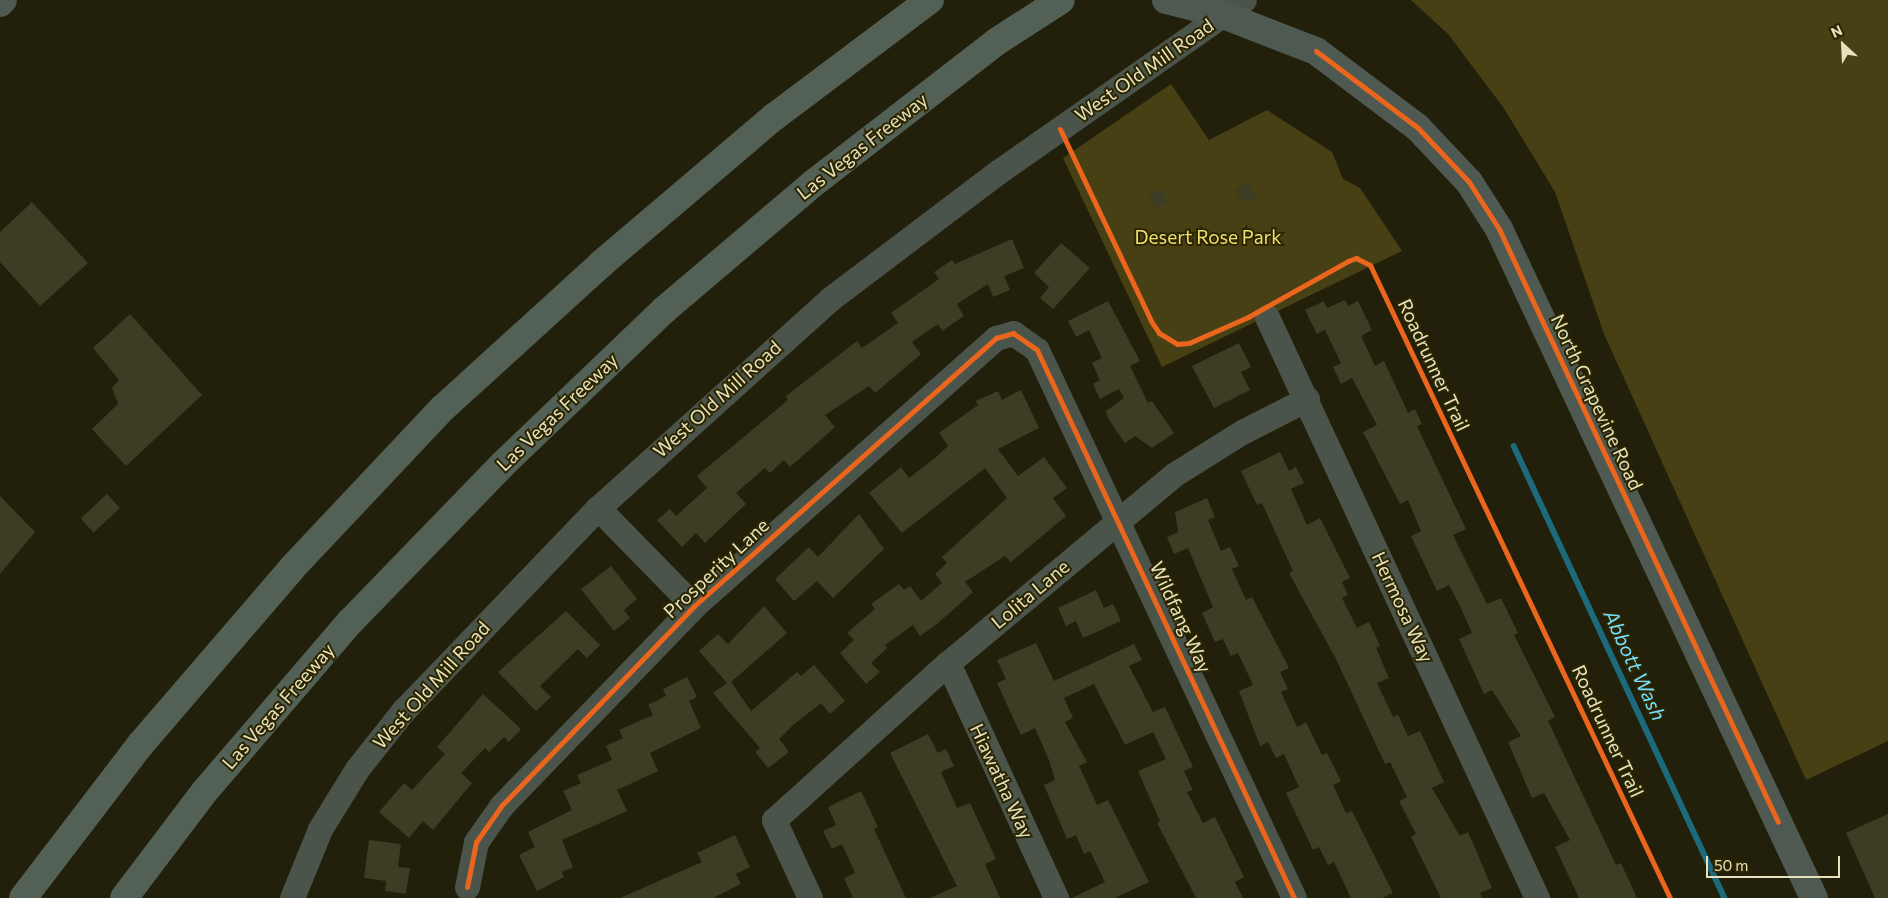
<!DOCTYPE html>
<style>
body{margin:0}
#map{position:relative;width:1888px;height:898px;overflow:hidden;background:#221f0a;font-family:Commissioner,sans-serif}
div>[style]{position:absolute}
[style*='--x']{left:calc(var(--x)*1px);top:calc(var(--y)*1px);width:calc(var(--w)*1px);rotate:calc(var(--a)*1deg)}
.green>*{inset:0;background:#474014}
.stream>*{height:5.5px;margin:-2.75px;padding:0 2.75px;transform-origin:2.75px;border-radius:2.75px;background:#1d6a7c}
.building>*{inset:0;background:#3d3d24;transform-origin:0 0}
.minor>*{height:25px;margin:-12.5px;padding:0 12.5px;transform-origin:12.5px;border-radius:12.5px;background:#4b544a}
.major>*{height:28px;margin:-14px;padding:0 14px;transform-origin:14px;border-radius:14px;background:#4e5a51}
.highway>*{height:28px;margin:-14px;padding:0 14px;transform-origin:14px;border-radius:14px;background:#526056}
.major-bridge>*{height:28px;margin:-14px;padding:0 14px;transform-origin:14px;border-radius:14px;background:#4e5a51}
.cycleway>*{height:5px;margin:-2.5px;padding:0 2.5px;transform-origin:2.5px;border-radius:2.5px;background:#eb651d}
span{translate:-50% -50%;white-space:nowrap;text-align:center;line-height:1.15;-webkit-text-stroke:4px #2c2600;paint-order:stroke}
.street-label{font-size:19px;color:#e7e2be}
.park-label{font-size:19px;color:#f0de6e}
.water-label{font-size:20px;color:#75defe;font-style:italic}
.north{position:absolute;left:1818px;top:20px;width:50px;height:50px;-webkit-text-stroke:4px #2c2600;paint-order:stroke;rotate:335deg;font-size:14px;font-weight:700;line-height:20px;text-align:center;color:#e7e2be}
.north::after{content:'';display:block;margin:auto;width:18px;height:22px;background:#e7e2be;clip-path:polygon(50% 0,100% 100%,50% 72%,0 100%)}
.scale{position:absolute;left:1706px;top:856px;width:134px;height:22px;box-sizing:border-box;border:2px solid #e7e2be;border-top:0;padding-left:6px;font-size:15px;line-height:18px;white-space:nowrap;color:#e7e2be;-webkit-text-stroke:4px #2c2600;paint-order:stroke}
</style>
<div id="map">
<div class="green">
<i style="clip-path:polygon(1411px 0,1888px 0,1888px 741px,1806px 780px,1604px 334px,1555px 192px,1503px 107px,1448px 34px)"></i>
<i style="clip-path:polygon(1171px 84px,1209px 140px,1267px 110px,1332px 152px,1343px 179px,1360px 188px,1402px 251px,1162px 367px,1063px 158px)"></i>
</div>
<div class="stream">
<i style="--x:1514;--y:446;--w:499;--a:65"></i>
</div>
<div class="building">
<i style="clip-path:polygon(1248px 180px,1257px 199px,1242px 201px,1234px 191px)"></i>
<i style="left:1161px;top:188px;width:16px;height:14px;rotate:63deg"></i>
<i style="clip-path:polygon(32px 202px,88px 263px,40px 306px,0 262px,0 232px)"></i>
<i style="clip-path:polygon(1012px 239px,1024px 268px,1004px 276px,1010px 290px,993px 297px,988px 284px,957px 304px,964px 316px,942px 331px,938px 324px,912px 342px,921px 354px,875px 393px,869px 386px,825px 415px,835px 427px,790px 467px,784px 460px,770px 473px,765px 468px,736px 493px,746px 504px,705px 543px,696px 533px,682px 547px,657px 520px,670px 509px,676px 516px,707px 488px,697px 476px,788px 400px,786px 396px,857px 341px,862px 348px,898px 323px,891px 313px,939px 279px,934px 272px,952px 260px,955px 264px)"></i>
<i style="clip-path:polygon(1061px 243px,1090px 268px,1053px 309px,1040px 298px,1049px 287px,1034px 273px)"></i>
<i style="clip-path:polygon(1345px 300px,1348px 306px,1358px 301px,1372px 330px,1361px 336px,1375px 366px,1384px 361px,1408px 413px,1415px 409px,1422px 424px,1417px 426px,1466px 529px,1453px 535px,1487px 604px,1501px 598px,1518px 633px,1514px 635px,1555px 717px,1548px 721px,1616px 865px,1621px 863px,1637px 898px,1579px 898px,1555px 847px,1570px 840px,1544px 793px,1532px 798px,1508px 742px,1521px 736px,1492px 690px,1484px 694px,1459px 639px,1472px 633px,1459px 604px,1449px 585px,1437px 591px,1411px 536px,1421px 531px,1408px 500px,1400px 504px,1363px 432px,1377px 425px,1352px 378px,1341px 384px,1333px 367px,1341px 363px,1325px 330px,1317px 334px,1305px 310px,1324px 301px,1327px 308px)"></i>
<i style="clip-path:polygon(1108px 301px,1140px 361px,1130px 366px,1148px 403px,1152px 401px,1174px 433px,1152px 448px,1135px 436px,1125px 443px,1109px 420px,1106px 411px,1124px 398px,1119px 389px,1100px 399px,1093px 384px,1100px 380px,1092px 363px,1102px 358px,1089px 330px,1076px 337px,1068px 321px)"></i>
<i style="clip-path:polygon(130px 314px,202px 395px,126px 466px,92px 429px,118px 404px,112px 388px,119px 380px,93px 348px)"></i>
<i style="clip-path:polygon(1239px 343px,1251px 367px,1241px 372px,1250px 390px,1214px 408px,1192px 366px)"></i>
<i style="clip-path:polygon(1021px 390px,1039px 428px,998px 449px,1018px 476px,1044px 457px,1067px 488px,1053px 498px,1066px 516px,1011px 562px,1005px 556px,965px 582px,973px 592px,937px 624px,920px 636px,913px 625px,885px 645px,887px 648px,871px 663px,880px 672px,866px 684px,840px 653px,854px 640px,847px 633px,875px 609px,871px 604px,899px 584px,904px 590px,910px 586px,921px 601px,942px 583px,935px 574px,947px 563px,942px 557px,1007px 498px,985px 468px,902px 533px,869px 493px,901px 467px,909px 478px,935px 458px,948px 446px,939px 433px,978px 405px,976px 401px,998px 391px,1002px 400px)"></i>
<i style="clip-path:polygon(1280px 452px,1289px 471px,1296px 467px,1304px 483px,1291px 489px,1307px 525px,1320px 518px,1350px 578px,1342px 582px,1348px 595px,1342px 598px,1357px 628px,1369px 622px,1380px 646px,1376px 648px,1389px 678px,1377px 683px,1393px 717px,1398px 715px,1408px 736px,1420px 731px,1444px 782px,1432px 788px,1460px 836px,1468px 832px,1475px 848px,1492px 888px,1480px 893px,1482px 898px,1441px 898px,1411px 837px,1416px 834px,1399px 801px,1407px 797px,1390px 762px,1385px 764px,1336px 659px,1289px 573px,1293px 571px,1262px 503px,1257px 505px,1241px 471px)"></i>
<i style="left:107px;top:494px;width:19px;height:36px;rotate:47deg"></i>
<i style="clip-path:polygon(0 496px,35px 532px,0 574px)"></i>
<i style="clip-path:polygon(1207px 498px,1215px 517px,1208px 520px,1221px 551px,1230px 547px,1239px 566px,1232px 569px,1246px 600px,1252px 597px,1289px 668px,1280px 672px,1288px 689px,1281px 692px,1297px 727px,1306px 722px,1322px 755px,1327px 753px,1341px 781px,1333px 785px,1346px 813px,1352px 811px,1393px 893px,1382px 898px,1351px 898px,1334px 862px,1328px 865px,1319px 847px,1313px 850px,1286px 793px,1299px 787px,1284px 754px,1276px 758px,1268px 742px,1260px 746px,1239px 691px,1253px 685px,1238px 653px,1231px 656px,1223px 639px,1215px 642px,1202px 613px,1213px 607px,1188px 548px,1174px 554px,1167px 537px,1178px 532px,1175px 512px)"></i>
<i style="clip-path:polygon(859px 514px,884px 549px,833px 598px,817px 581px,794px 601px,775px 579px,809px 547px,818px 557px)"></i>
<i style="clip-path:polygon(611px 566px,637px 599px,624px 610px,630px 618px,614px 631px,581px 589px)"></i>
<i style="clip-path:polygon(1096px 590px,1104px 608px,1113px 604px,1121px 621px,1083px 638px,1076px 621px,1066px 626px,1058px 608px)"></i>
<i style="clip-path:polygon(764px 606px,787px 633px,731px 682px,751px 711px,797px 672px,801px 676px,814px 665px,845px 701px,830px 714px,821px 703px,792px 726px,779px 739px,789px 752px,768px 768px,755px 752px,760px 748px,713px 693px,727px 683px,699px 651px,718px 634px,728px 644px)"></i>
<i style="clip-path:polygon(566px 611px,600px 645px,587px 658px,578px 649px,540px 686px,551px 697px,536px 711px,498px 672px)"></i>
<i style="clip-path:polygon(1036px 643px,1054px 681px,1134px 644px,1142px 660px,1129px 666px,1153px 712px,1165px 707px,1193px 767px,1184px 771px,1193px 790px,1187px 792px,1203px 823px,1215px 817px,1244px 877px,1235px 882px,1243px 898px,1196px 898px,1157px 823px,1160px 821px,1138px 771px,1166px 759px,1153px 732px,1125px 745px,1094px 684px,1064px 698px,1073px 718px,1065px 722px,1087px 762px,1079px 766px,1097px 805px,1108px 800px,1149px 882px,1115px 898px,1072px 898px,1105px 882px,1090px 851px,1084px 854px,1076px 835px,1067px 839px,1044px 785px,1055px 780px,1049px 760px,1035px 728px,1021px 735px,997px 683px,1006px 679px,997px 660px)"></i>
<i style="clip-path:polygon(687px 677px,697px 697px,689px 701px,701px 728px,650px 753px,658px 771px,617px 790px,627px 811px,562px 840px,573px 867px,562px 872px,564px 877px,537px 891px,519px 855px,535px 847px,528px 832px,572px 810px,563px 791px,581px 783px,577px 775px,612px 760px,606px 746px,623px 738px,619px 730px,653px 715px,648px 705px,666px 696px,663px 689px)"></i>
<i style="clip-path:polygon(483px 694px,521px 729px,509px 742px,504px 737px,489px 752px,485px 748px,461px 773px,472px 783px,433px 830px,423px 821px,409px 838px,379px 812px,404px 783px,412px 790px,445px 754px,437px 747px)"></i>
<i style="clip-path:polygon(928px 734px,938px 753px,946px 749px,954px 766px,941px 772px,957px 808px,970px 803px,996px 859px,985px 864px,1000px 898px,930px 898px,957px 886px,890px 753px)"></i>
<i style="clip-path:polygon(861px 791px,878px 827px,874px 829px,906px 898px,853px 898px,844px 878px,855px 873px,842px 844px,832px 849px,823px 831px,836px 825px,828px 807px)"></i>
<i style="clip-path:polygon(1888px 814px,1888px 898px,1875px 898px,1846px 833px)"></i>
<i style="clip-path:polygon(735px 835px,750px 867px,736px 874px,741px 884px,713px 898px,620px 898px,702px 862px,697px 853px)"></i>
<i style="clip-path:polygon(369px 840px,401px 844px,398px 867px,410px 868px,406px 894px,385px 891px,386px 881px,364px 878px)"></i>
</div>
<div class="minor">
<i style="--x:1267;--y:317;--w:641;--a:65.07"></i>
<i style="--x:598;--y:508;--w:137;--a:45.6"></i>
<i style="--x:948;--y:663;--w:259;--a:65.3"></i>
<i style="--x:467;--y:887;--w:46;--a:-78.7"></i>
<i style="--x:476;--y:842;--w:45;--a:-54.9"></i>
<i style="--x:502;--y:805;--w:277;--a:-46"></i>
<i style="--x:694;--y:606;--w:404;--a:-41.6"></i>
<i style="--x:996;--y:338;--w:18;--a:-16"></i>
<i style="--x:1013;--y:333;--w:29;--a:35"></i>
<i style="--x:1037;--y:350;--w:605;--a:64.87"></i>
<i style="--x:292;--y:898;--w:74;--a:-67.9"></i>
<i style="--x:320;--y:829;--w:70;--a:-58.3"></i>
<i style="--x:357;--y:769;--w:74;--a:-51.6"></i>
<i style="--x:403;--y:711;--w:281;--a:-46.2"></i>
<i style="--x:598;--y:508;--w:312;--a:-42"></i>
<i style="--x:830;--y:299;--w:211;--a:-37.1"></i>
<i style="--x:998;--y:172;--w:300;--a:-35"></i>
<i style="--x:810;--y:898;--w:86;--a:-114.8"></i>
<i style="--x:774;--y:820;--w:234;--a:-42.1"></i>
<i style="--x:948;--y:663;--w:295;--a:-39.8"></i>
<i style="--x:1175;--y:474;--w:79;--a:-32.1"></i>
<i style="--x:1242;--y:432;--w:73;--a:-26.9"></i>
</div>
<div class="major">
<i style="--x:0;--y:3;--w:4;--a:-45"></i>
<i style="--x:1316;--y:51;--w:128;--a:37"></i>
<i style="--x:1418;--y:128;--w:74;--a:46.6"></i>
<i style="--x:1469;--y:182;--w:56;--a:57.4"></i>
<i style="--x:1499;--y:229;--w:739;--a:64.79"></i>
</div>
<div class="highway">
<i style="--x:23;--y:898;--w:193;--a:-52.6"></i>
<i style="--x:140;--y:745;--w:233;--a:-49.3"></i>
<i style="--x:292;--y:568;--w:220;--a:-46.7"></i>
<i style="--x:443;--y:408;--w:214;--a:-42.3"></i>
<i style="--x:601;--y:264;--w:227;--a:-40.4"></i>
<i style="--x:774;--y:117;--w:195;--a:-36.9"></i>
<i style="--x:124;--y:898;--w:134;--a:-52.9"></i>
<i style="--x:205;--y:791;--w:223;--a:-49.4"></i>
<i style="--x:350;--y:622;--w:219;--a:-45.9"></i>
<i style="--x:502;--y:465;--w:224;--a:-43.7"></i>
<i style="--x:664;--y:310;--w:198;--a:-40.3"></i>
<i style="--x:815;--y:182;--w:229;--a:-37.7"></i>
<i style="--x:996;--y:42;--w:77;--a:-32.9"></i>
</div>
<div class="major-bridge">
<i style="--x:1166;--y:0;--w:54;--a:14"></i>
<i style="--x:1218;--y:13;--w:105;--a:21.2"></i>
</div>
<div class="cycleway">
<i style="--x:1316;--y:51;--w:128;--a:37"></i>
<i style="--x:1418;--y:128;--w:74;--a:46.6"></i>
<i style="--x:1469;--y:182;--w:56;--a:57.4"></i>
<i style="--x:1499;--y:229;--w:655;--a:64.8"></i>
<i style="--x:1060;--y:129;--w:212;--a:64.6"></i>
<i style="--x:1151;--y:321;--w:14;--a:56"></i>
<i style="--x:1159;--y:333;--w:21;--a:31"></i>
<i style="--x:1177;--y:344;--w:12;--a:-5"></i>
<i style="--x:1189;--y:343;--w:64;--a:-23.8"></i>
<i style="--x:1248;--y:317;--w:115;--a:-29.2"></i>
<i style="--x:1348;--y:261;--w:9;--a:-21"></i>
<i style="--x:1356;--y:258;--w:16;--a:27"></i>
<i style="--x:1370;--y:265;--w:700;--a:64.64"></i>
<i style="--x:467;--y:887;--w:46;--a:-78.7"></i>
<i style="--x:476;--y:842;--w:45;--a:-54.9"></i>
<i style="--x:502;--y:805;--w:277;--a:-46"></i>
<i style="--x:694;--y:606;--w:404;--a:-41.6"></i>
<i style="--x:996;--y:338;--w:18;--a:-16"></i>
<i style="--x:1013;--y:333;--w:29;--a:35"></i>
<i style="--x:1037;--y:350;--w:605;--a:64.87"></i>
</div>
<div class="street-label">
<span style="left:1144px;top:70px;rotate:-35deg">West Old Mill Road</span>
<span style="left:862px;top:146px;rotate:-38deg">Las Vegas Freeway</span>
<span style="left:1434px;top:365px;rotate:65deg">Roadrunner Trail</span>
<span style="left:717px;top:399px;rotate:-42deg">West Old Mill Road</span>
<span style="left:1597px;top:402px;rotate:65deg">North Grapevine Road</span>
<span style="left:557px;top:412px;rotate:-44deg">Las Vegas Freeway</span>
<span style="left:716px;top:568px;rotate:-43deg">Prosperity Lane</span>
<span style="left:1030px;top:594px;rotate:-40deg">Lolita Lane</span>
<span style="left:1403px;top:607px;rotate:65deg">Hermosa Way</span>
<span style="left:1181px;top:617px;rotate:65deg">Wildfang Way</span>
<span style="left:431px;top:685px;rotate:-48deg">West Old Mill Road</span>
<span style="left:278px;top:706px;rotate:-49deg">Las Vegas Freeway</span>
<span style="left:1608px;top:731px;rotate:65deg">Roadrunner Trail</span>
<span style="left:1002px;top:781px;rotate:65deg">Hiawatha Way</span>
</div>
<div class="park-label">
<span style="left:1208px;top:237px">Desert Rose Park</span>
</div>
<div class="water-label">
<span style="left:1635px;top:665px;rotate:65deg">Abbott Wash</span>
</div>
<div class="north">N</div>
<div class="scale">50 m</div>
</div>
